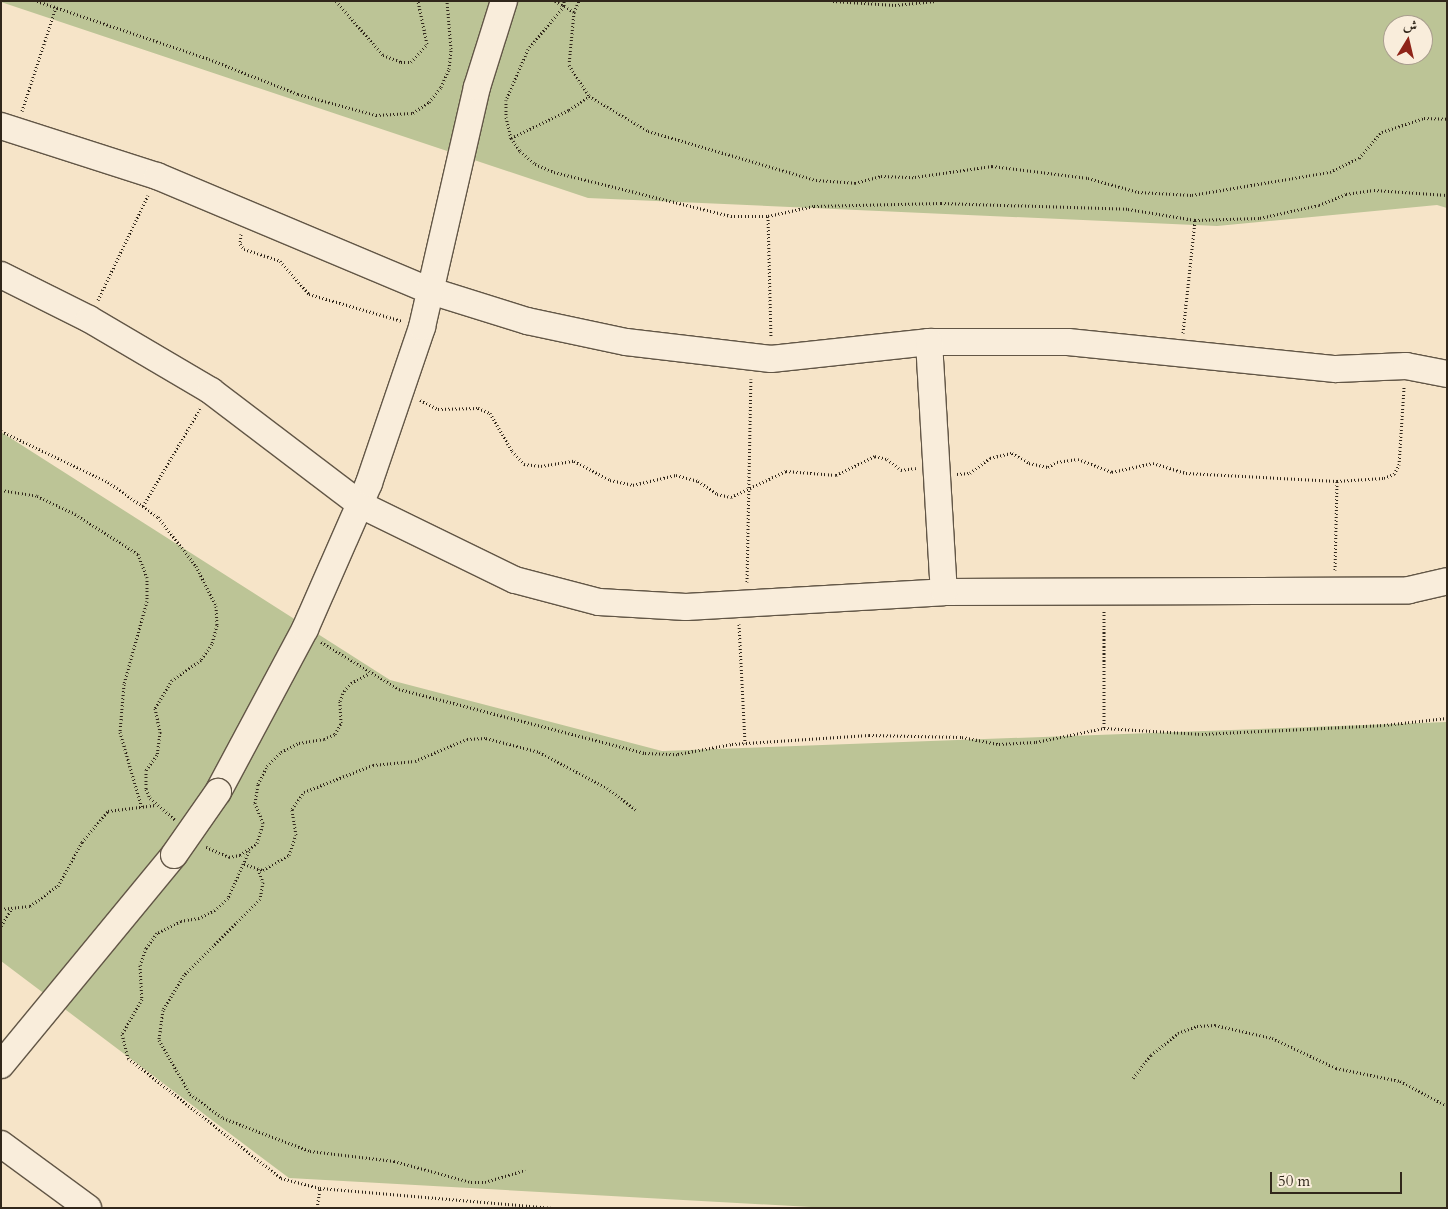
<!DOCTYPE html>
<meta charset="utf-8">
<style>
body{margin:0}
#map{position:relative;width:1448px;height:1209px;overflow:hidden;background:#f6e4c8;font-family:Cardo,Amiri,serif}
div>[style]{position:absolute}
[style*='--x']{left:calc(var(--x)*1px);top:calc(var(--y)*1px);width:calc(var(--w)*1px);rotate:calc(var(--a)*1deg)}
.green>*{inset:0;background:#bcc496}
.path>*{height:3px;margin-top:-1.5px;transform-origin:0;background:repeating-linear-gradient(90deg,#31271b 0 1px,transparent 0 3.5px)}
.roads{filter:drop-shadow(1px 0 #625646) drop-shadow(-1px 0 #625646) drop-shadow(0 1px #625646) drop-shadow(0 -1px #625646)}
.minor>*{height:26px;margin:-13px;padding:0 13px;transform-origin:13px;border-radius:13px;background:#f9eddb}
.bridges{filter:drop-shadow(1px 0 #625646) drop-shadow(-1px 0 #625646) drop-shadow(0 1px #625646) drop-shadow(0 -1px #625646)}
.minor-bridge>*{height:26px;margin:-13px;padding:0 13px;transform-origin:13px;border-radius:13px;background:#f9eddb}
span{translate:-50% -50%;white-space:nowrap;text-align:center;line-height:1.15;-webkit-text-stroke:4px #f9eddb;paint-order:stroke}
.frame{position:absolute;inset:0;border:2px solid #31271b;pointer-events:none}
.north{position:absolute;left:1383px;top:15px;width:50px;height:50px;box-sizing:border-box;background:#f9eddb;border:1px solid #a99e8e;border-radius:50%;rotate:9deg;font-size:14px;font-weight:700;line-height:20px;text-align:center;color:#31271b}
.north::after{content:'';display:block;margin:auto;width:18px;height:22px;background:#8f2418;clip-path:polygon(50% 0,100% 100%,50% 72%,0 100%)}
.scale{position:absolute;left:1270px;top:1172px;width:132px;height:22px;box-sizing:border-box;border:2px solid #31271b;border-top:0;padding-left:6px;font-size:15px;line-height:18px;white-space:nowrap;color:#31271b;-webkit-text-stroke:4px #f9eddb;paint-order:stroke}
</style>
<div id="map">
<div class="green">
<i style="clip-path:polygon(evenodd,1447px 1px,1447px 208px,1437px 205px,1217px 226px,588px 198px,1px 2px,1447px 1px,1393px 25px,1423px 25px,1423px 55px,1393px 55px,1393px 25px)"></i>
<i style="clip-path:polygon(1px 432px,390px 680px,662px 751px,1447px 722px,1447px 1208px,829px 1208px,289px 1178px,1px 961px)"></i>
</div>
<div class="path">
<i style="--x:37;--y:1;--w:182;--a:18.6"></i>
<i style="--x:209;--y:59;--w:96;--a:21.5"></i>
<i style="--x:298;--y:94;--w:81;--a:15.1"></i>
<i style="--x:376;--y:115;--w:37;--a:-3"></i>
<i style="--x:413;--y:113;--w:19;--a:-35"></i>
<i style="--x:429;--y:102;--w:19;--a:-51"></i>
<i style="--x:441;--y:87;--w:20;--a:-66"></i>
<i style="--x:449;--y:69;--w:20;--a:-84"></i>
<i style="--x:451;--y:49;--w:48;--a:-94.8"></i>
<i style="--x:336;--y:1;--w:72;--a:49"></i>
<i style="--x:383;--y:55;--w:19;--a:21"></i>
<i style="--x:401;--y:62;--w:10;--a:0"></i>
<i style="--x:411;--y:62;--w:24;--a:-48"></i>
<i style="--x:427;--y:44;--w:44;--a:-101.8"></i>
<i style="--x:555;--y:1;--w:22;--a:30"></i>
<i style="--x:574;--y:12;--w:53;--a:95.4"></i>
<i style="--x:569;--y:65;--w:37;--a:57"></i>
<i style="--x:589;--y:96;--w:69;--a:30.7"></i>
<i style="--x:648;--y:131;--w:175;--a:16.3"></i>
<i style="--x:816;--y:180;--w:39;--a:4"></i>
<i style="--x:855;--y:183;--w:27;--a:-15"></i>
<i style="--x:881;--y:176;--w:34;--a:2"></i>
<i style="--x:915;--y:177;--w:78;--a:-8.1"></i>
<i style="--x:992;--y:166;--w:97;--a:7.1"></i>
<i style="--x:1088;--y:178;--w:52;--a:15.6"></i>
<i style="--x:1138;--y:192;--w:54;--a:3.2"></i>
<i style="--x:1192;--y:195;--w:140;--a:-9.5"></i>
<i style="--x:1330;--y:172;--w:32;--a:-26"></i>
<i style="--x:1359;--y:158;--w:35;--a:-49"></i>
<i style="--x:1382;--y:132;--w:44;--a:-18.4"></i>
<i style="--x:1424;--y:118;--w:23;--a:2"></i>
<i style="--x:564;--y:1;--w:5;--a:90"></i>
<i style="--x:564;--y:6;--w:56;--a:129.9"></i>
<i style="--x:528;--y:49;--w:56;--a:113.3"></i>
<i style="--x:506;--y:100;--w:17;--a:90"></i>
<i style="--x:506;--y:117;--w:22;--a:77"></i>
<i style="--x:511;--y:138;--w:16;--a:55"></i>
<i style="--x:520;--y:151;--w:20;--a:41"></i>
<i style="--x:535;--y:164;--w:21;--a:23"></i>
<i style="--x:554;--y:172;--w:182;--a:14"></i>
<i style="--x:731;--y:216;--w:37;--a:0"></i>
<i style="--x:768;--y:216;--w:47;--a:-12.3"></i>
<i style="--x:814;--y:206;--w:127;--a:-1.4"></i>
<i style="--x:941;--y:203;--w:187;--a:1.8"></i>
<i style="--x:1128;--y:209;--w:68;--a:9.3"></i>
<i style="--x:1195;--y:220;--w:65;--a:-1.8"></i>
<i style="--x:1260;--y:218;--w:60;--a:-12.4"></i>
<i style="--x:1319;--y:205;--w:29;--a:-22"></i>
<i style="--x:1346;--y:194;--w:28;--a:-8"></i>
<i style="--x:1374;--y:190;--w:73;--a:3.9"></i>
<i style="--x:833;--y:1;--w:62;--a:3.7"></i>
<i style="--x:895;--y:5;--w:41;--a:-5.6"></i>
<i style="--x:574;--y:12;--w:12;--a:-66"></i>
<i style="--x:22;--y:111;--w:109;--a:-71.9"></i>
<i style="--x:511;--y:138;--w:64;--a:-25.8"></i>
<i style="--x:569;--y:110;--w:24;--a:-35"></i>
<i style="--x:768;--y:216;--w:122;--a:88.6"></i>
<i style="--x:241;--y:234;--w:10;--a:96"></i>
<i style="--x:240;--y:244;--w:6;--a:51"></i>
<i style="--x:244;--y:249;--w:38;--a:18"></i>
<i style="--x:280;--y:261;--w:44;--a:48.7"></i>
<i style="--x:309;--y:294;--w:97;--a:16.2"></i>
<i style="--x:98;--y:300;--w:116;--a:-64.5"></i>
<i style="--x:1183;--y:333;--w:114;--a:-83.9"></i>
<i style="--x:420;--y:400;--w:20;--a:27"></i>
<i style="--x:438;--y:409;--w:40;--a:-1.4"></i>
<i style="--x:478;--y:408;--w:13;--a:23"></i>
<i style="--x:490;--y:413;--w:44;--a:59.9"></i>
<i style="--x:512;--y:451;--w:18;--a:47"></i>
<i style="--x:524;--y:464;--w:17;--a:7"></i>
<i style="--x:541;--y:466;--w:33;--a:-9"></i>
<i style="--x:574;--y:461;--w:41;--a:27.8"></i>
<i style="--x:610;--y:480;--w:24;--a:12"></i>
<i style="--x:633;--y:485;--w:44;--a:-13.1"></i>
<i style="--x:676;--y:475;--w:23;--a:15"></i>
<i style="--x:698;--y:481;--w:23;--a:34"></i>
<i style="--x:717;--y:494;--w:14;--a:12"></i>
<i style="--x:731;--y:497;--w:61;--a:-25.3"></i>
<i style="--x:786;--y:471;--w:50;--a:4.6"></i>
<i style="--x:836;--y:475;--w:43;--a:-26"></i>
<i style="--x:875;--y:456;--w:12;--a:14"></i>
<i style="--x:887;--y:459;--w:18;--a:38"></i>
<i style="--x:901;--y:470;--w:15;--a:-8"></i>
<i style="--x:1;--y:431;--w:119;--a:25.5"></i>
<i style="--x:108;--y:482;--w:61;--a:35"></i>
<i style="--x:158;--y:517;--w:62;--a:52.2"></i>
<i style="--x:196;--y:566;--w:45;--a:63.4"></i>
<i style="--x:216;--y:606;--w:19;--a:87"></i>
<i style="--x:217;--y:625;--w:20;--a:105"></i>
<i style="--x:212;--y:644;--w:19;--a:125"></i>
<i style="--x:201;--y:660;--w:35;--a:145"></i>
<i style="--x:172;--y:680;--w:33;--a:121"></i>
<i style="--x:155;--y:708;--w:25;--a:78"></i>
<i style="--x:160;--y:732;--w:23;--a:97"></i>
<i style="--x:157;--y:755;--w:19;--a:126"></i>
<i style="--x:146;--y:770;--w:19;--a:90"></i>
<i style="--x:146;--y:789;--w:10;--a:66"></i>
<i style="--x:150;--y:798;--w:33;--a:41"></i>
<i style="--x:957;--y:474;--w:13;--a:-4"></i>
<i style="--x:970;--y:473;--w:25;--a:-37"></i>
<i style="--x:990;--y:458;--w:23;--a:-13"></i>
<i style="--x:1012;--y:453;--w:20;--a:30"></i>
<i style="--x:1029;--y:463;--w:19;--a:12"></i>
<i style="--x:1048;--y:467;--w:10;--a:-29"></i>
<i style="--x:1057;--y:462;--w:21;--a:-8"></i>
<i style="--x:1078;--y:459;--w:36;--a:21"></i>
<i style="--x:1112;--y:472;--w:42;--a:-12.4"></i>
<i style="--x:1153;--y:463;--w:34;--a:17"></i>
<i style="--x:1186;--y:473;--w:151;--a:3"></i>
<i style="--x:1337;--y:481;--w:47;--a:-3.7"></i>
<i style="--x:1384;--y:478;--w:11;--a:-22"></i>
<i style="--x:1394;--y:474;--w:10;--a:-61"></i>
<i style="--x:1399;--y:465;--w:78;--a:-86.3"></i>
<i style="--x:1;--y:490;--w:36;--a:9"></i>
<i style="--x:37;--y:496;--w:42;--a:25.3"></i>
<i style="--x:75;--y:514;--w:75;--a:32.4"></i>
<i style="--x:138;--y:554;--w:25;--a:69"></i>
<i style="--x:147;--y:577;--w:24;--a:90"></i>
<i style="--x:147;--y:601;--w:86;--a:105.5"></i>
<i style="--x:124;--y:684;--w:48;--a:94.8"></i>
<i style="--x:120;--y:732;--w:79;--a:73.9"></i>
<i style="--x:143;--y:506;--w:113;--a:-59.6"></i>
<i style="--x:1335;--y:570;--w:89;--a:-88.7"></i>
<i style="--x:747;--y:582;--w:203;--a:-88.9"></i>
<i style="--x:1104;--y:611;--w:117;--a:90"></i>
<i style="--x:739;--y:624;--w:119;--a:87.1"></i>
<i style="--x:321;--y:642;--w:91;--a:31.1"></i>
<i style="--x:399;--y:689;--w:254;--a:14.6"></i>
<i style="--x:645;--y:753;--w:33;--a:2"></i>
<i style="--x:678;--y:754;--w:55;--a:-10.5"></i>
<i style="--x:732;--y:744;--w:137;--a:-3.8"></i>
<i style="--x:869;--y:735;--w:93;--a:1.2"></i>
<i style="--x:962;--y:737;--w:38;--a:11"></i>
<i style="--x:999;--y:744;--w:37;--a:-3"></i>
<i style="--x:1036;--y:742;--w:69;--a:-11.6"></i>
<i style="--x:1104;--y:728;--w:98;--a:3.5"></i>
<i style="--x:1202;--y:734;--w:182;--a:-2.8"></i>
<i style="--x:1384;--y:725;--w:63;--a:-6.3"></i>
<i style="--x:206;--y:847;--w:25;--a:23"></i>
<i style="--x:229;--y:857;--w:11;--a:-10"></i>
<i style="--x:240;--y:855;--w:21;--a:-35"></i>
<i style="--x:257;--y:843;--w:21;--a:-73"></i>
<i style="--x:263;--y:823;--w:22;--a:-112"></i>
<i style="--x:255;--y:803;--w:19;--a:-81"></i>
<i style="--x:258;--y:784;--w:20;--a:-63"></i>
<i style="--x:267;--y:766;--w:20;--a:-45"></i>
<i style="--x:281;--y:752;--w:20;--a:-27"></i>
<i style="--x:299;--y:743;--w:25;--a:-9"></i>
<i style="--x:324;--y:739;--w:12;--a:-24"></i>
<i style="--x:335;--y:734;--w:13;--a:-61"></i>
<i style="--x:341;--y:723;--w:22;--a:-93"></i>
<i style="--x:340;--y:701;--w:11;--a:-68"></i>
<i style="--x:344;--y:691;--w:11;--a:-49"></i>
<i style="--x:351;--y:683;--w:19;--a:-28"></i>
<i style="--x:249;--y:851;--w:51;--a:114.1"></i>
<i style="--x:228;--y:898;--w:18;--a:137"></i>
<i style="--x:215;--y:910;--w:18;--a:153"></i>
<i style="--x:199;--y:918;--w:18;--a:171"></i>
<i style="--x:181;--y:921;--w:27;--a:153"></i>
<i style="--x:157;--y:933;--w:19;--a:126"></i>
<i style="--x:146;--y:948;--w:18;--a:109"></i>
<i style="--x:140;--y:965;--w:34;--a:87"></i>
<i style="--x:142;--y:999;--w:40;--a:119.7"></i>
<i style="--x:122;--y:1034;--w:25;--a:76"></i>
<i style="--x:128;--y:1058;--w:194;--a:38.1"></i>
<i style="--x:281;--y:1178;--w:40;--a:14.4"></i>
<i style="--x:320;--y:1188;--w:233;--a:4.9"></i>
<i style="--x:244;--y:864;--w:20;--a:18"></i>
<i style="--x:263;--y:870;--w:30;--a:-30"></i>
<i style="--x:289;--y:855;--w:21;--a:-71"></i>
<i style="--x:296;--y:835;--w:26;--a:-99"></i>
<i style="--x:292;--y:809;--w:21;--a:-55"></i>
<i style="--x:304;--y:792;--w:74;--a:-21.4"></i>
<i style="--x:373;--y:765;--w:42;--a:-5.4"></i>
<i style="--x:415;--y:761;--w:56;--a:-22.9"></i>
<i style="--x:467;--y:739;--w:19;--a:-3"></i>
<i style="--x:486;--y:738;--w:55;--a:14.8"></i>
<i style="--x:539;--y:752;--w:77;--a:27.9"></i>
<i style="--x:607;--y:788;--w:38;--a:37"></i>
<i style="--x:258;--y:869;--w:14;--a:69"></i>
<i style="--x:263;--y:882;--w:17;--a:100"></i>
<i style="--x:260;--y:899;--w:107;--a:135"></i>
<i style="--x:184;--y:975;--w:41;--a:121"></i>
<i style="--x:163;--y:1010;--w:30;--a:98"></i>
<i style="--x:159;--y:1040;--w:62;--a:60.1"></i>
<i style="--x:190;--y:1094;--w:41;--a:36"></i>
<i style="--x:223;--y:1118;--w:93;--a:20.8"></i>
<i style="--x:310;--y:1151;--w:85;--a:6.8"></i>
<i style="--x:394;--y:1161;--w:80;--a:15.3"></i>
<i style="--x:471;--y:1182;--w:14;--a:0"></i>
<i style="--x:485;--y:1182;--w:42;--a:-16.7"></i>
<i style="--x:1;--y:909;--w:29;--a:-6"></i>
<i style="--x:30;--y:906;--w:34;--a:-36"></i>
<i style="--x:58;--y:886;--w:50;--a:-61.4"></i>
<i style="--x:82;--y:842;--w:40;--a:-50"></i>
<i style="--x:108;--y:811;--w:48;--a:-7.1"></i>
<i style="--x:1;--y:926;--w:19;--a:-58"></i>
<i style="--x:1133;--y:1078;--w:29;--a:-52"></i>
<i style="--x:1151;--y:1055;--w:35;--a:-39"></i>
<i style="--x:1178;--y:1033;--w:20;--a:-20"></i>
<i style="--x:1197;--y:1026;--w:18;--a:-3"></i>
<i style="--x:1215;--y:1025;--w:58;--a:12.8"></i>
<i style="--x:1272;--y:1038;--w:71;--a:25.1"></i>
<i style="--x:1336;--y:1068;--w:65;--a:11.5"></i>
<i style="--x:1400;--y:1081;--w:53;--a:28"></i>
<i style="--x:317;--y:1208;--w:20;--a:-81"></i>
</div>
<div class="roads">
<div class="minor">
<i style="--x:1;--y:126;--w:164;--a:17.8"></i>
<i style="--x:157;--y:176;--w:297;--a:22.8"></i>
<i style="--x:431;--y:291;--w:101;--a:17.4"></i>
<i style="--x:527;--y:321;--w:101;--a:12"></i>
<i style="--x:626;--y:342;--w:146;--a:6.7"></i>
<i style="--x:771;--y:359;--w:159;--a:-6.1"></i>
<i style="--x:929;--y:342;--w:139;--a:0"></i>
<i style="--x:1068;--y:342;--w:269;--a:5.8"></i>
<i style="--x:1336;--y:369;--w:70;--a:-2.5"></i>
<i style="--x:1406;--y:366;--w:42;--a:11"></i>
<i style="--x:1;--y:275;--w:98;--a:26.6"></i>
<i style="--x:89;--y:319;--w:142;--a:30.5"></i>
<i style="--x:211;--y:391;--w:188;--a:37.2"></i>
<i style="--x:361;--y:505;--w:171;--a:26"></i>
<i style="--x:515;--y:580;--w:87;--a:14.7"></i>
<i style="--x:599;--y:602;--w:87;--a:3.3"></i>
<i style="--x:686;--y:607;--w:258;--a:-3.3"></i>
<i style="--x:944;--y:592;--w:465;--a:-0.2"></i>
<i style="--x:1409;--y:590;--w:39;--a:-13"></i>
<i style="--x:929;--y:342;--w:250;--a:86.6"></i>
<i style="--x:218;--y:792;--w:185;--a:-61.9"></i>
<i style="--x:305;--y:629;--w:159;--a:-66.3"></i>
<i style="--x:369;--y:483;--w:165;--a:-71.2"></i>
<i style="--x:422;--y:327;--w:246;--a:-77.1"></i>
<i style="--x:477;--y:87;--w:90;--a:-72.6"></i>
<i style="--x:1;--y:1065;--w:272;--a:-50.5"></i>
<i style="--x:1;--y:1144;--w:108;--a:36.3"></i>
</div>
</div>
<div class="bridges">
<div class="minor-bridge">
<i style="--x:174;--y:855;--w:77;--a:-55.1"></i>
</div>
</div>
<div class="frame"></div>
<div class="north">ش</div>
<div class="scale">50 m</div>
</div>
